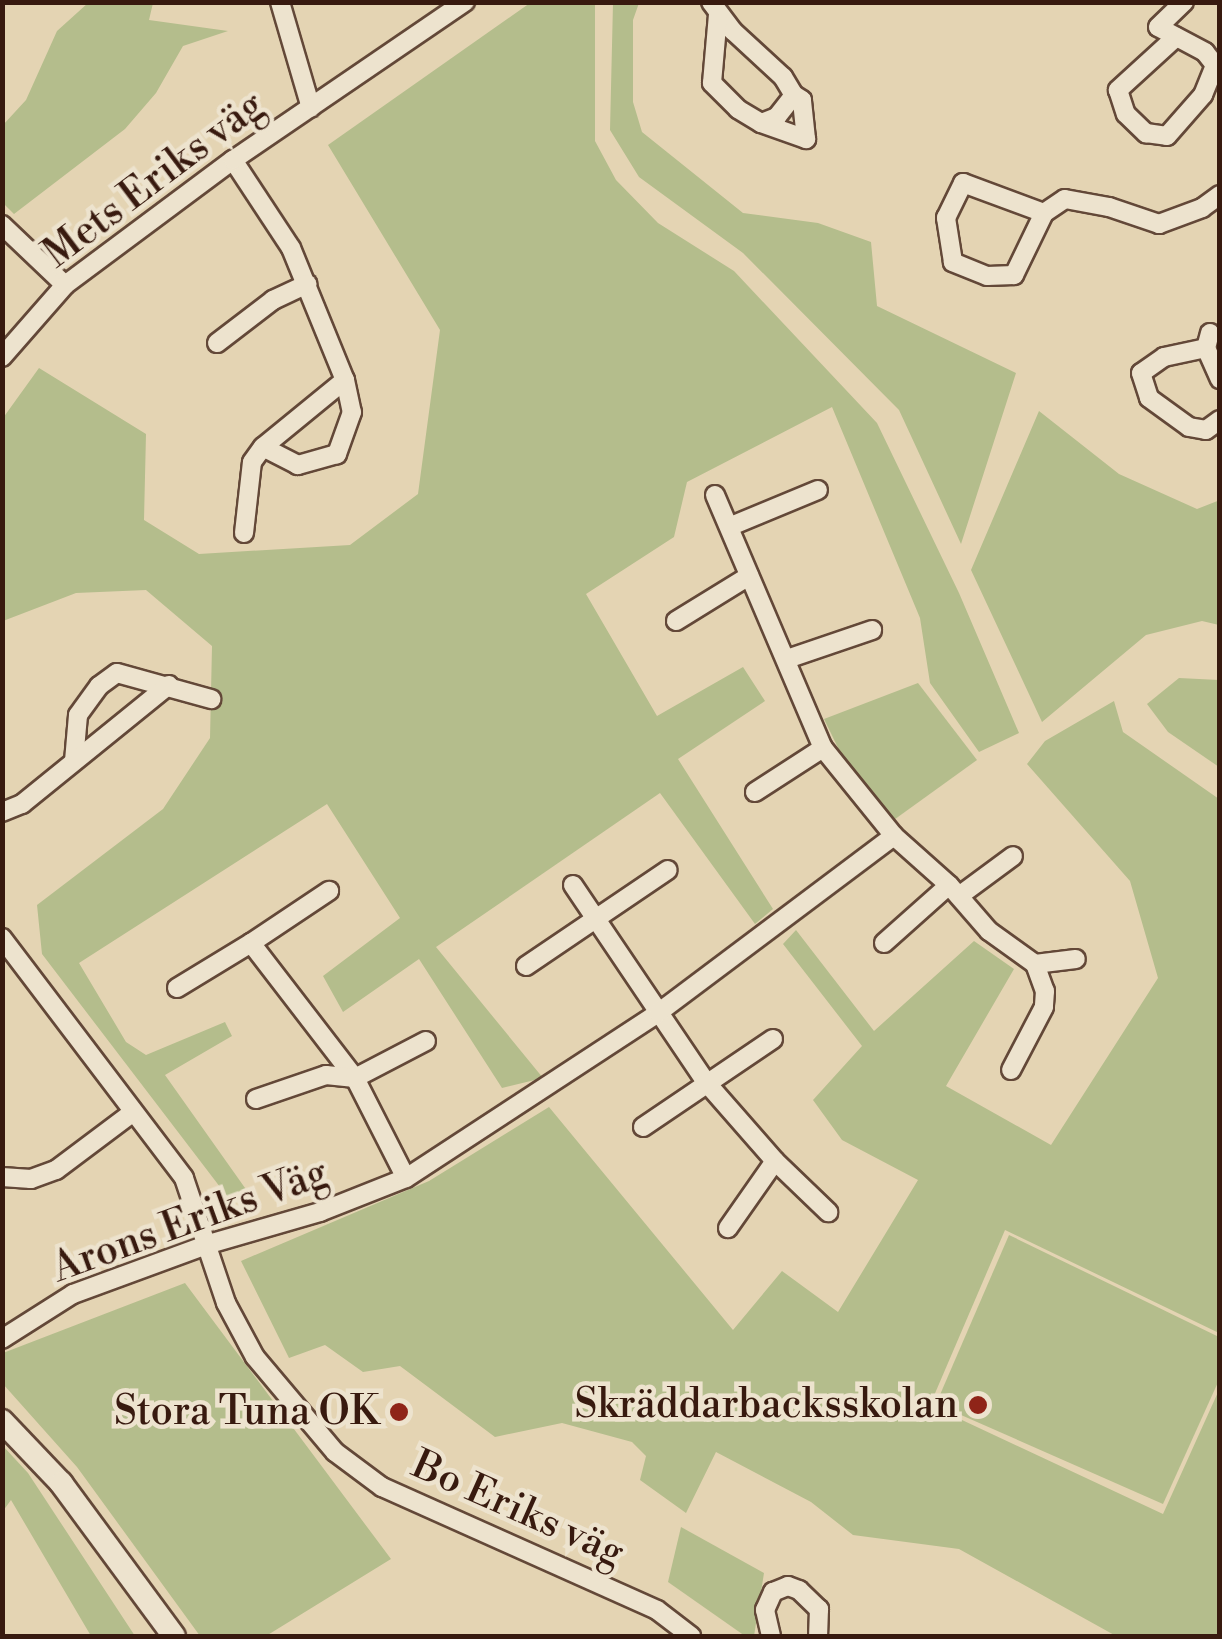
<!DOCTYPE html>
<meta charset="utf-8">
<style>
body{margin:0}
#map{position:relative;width:1222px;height:1639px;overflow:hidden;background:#e4d4b3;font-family:"Libre Bodoni",serif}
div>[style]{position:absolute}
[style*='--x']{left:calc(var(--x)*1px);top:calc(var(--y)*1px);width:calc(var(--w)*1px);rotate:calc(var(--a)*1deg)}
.green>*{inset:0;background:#b4bd8c}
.roads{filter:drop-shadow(2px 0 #634838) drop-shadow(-2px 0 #634838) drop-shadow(0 2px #634838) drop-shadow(0 -2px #634838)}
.street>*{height:18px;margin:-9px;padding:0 9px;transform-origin:9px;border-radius:9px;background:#ede3ce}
.secondary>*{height:22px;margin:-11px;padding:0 11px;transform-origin:11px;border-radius:11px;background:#ede3ce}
.dots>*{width:28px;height:28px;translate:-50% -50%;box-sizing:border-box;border:5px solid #ede3ce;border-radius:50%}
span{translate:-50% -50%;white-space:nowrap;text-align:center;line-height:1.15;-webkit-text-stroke:9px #ede3ce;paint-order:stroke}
.street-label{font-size:40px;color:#381a0f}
.poi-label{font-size:40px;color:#381a0f}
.right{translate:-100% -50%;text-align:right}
.frame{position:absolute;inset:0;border:5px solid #381a0f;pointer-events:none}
</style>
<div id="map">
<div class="green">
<i style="clip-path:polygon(88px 3px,153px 3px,149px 20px,228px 31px,183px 46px,156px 93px,125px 129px,14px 214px,3px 203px,3px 125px,26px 100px,57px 31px)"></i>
<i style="clip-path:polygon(530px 3px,595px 3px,595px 141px,616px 180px,658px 223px,734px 271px,877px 423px,959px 593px,1019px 733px,979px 752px,930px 683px,920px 618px,832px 407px,687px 482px,674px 537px,586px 594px,657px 716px,743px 667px,765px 701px,678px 759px,773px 909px,755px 924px,660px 793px,436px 947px,543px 1078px,502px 1088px,419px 959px,343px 1012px,323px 976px,400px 918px,327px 804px,79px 963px,126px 1042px,146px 1055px,225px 1022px,232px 1036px,165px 1075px,250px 1195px,233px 1204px,42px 954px,37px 905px,163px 809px,210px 738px,212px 646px,146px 590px,76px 593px,3px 621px,3px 418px,39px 368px,146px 434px,144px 520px,199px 554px,350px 545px,418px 494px,440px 330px,328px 145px)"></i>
<i style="clip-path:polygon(613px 3px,639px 3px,633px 20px,633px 102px,642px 132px,743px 213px,818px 223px,871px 242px,877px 306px,1016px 373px,961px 544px,899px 410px,743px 253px,639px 177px,610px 130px)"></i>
<i style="clip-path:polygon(1039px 411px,1119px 474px,1197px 509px,1220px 500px,1219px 625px,1202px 621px,1146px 635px,1042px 722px,971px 570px)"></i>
<i style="clip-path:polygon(1179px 678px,1219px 680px,1219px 767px,1168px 732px,1147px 704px)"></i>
<i style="clip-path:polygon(918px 683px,977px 760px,891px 822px,841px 754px,824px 719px)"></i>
<i style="clip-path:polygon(1114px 701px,1123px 732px,1219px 799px,1219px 1333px,1005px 1230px,930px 1405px,1163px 1514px,1219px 1390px,1219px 1636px,1116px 1636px,959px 1549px,853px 1535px,811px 1502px,716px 1452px,686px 1513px,640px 1480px,646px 1456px,632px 1442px,562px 1423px,495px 1437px,400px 1366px,363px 1372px,325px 1345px,289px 1358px,241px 1261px,429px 1181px,549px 1107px,733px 1330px,782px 1271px,838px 1312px,918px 1180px,842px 1140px,813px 1100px,862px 1046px,783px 944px,796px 930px,874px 1031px,974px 941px,1014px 969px,946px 1086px,1051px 1145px,1158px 978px,1130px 881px,1027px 764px,1045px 741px)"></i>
<i style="clip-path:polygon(1009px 1235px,1219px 1337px,1219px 1380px,1163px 1504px,936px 1404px)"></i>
<i style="clip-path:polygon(185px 1283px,391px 1559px,266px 1636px,200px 1636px,77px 1467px,3px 1384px,3px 1353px)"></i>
<i style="clip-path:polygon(3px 1446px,28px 1473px,135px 1636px,91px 1636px,11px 1500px,3px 1511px)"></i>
<i style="clip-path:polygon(681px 1527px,764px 1573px,754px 1636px,745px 1636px,668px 1582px)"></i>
</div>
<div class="roads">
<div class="street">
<i style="--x:280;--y:2;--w:110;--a:73.7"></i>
<i style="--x:711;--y:2;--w:36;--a:53"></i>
<i style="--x:733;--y:31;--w:68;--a:42.6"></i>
<i style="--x:783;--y:77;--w:21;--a:59"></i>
<i style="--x:794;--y:95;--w:28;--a:128"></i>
<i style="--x:777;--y:117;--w:17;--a:159"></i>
<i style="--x:761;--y:123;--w:27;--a:-149"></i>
<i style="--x:738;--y:109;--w:37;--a:-135"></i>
<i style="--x:712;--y:83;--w:69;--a:-85"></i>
<i style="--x:1176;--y:37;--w:79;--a:137.6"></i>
<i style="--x:1118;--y:90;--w:25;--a:72"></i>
<i style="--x:1126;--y:114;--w:28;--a:44"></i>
<i style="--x:1146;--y:133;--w:21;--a:8"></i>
<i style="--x:1167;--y:136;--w:55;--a:-48.7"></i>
<i style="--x:1203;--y:95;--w:32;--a:-68"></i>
<i style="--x:1215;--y:65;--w:16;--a:-128"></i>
<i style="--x:1205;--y:52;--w:53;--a:-152"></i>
<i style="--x:1158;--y:27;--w:36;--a:-44"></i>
<i style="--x:761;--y:123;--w:48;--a:19.6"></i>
<i style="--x:806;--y:139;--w:39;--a:-96"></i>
<i style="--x:802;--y:100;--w:9;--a:-148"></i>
<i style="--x:233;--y:160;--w:105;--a:56.6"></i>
<i style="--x:291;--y:248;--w:143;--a:67.8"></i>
<i style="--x:345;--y:380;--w:33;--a:78"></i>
<i style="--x:352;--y:412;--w:45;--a:109.7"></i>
<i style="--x:337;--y:454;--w:41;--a:164.2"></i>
<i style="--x:298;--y:465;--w:39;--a:-153"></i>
<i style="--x:263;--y:447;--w:106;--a:-39.3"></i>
<i style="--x:1044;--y:213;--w:69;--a:115.8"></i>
<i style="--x:1014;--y:275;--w:27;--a:178"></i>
<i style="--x:987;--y:276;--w:37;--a:-158"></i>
<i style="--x:953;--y:262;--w:45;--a:-99"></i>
<i style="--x:946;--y:218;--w:39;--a:-64"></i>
<i style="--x:963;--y:183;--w:86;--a:20.3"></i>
<i style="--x:1044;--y:213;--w:25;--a:-34"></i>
<i style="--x:1065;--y:199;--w:45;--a:10.3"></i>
<i style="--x:1109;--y:207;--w:53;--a:18.8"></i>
<i style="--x:1159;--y:224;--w:46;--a:-20.4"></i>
<i style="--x:1202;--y:208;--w:22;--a:-36"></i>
<i style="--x:2;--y:225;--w:87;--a:43.6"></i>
<i style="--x:1210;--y:333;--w:16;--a:105"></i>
<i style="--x:1206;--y:348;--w:34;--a:66"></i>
<i style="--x:217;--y:343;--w:71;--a:-37.5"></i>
<i style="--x:273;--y:300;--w:38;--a:-25"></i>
<i style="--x:1206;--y:348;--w:43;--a:167.9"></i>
<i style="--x:1164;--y:357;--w:28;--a:145"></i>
<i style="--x:1141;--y:373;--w:26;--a:72"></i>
<i style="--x:1149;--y:398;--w:49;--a:35.9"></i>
<i style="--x:1189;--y:427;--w:17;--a:10"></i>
<i style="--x:1206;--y:430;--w:17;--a:-36"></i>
<i style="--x:2;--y:357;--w:96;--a:-48.8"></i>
<i style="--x:65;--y:285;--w:209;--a:-36.7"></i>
<i style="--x:233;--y:160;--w:281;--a:-34.3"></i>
<i style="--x:715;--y:495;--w:275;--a:66.9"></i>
<i style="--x:823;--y:748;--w:113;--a:51.1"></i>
<i style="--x:894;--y:836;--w:74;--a:41.7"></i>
<i style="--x:949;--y:885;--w:61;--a:49"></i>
<i style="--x:989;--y:931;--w:57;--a:35.7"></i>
<i style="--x:1035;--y:964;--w:29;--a:70"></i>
<i style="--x:1045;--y:991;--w:16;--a:94"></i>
<i style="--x:1044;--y:1007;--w:71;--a:117.6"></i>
<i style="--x:731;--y:526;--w:94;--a:-22.5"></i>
<i style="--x:244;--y:533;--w:71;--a:-83.6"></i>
<i style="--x:252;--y:462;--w:19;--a:-54"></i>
<i style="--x:676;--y:621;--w:86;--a:-31.7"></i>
<i style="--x:787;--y:659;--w:90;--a:-18.8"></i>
<i style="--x:74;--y:761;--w:46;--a:-85"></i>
<i style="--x:78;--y:715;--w:36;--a:-54"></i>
<i style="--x:99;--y:686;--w:22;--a:-36"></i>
<i style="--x:117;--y:673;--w:98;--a:15.5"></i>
<i style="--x:755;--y:792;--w:81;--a:-32.9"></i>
<i style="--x:2;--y:812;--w:22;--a:-22"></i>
<i style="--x:22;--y:804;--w:189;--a:-39"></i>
<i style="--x:573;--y:885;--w:236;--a:56"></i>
<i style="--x:705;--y:1081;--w:106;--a:48.8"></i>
<i style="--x:775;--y:1161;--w:82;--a:125"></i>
<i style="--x:959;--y:896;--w:67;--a:-36.5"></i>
<i style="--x:2;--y:938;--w:301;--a:52.8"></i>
<i style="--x:184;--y:1178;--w:132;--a:71.4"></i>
<i style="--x:226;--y:1303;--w:61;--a:61.8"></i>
<i style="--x:255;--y:1357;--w:124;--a:49.9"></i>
<i style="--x:335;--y:1452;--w:59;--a:36.7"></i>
<i style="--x:382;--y:1487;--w:301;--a:24.1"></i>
<i style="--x:657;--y:1610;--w:43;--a:37.4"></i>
<i style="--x:251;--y:943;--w:94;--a:-33.7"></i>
<i style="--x:884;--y:943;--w:87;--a:-41.7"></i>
<i style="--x:1035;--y:964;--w:41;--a:-7"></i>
<i style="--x:526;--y:966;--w:171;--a:-34.1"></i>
<i style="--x:177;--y:988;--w:87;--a:-31.3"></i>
<i style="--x:251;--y:943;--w:170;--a:52.4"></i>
<i style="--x:355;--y:1078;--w:112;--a:63"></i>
<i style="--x:256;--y:1099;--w:74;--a:-18.9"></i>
<i style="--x:326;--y:1075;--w:29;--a:6"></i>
<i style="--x:355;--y:1078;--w:80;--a:-27.5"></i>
<i style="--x:643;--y:1127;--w:157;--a:-34.1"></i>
<i style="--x:775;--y:1161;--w:74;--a:43.9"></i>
<i style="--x:2;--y:1177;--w:29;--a:4"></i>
<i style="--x:31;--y:1179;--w:27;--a:-20"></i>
<i style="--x:56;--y:1170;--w:95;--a:-36.9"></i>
<i style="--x:2;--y:1339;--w:84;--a:-32.4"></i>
<i style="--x:73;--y:1294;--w:145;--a:-20.2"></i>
<i style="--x:209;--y:1244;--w:116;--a:-16.1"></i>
<i style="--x:320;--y:1212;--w:92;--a:-21.6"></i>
<i style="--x:406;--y:1178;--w:301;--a:-33.2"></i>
<i style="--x:658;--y:1013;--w:295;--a:-36.9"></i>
<i style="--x:771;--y:1636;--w:27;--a:-103"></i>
<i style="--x:765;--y:1610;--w:20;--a:-66"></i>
<i style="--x:773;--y:1592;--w:16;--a:-22"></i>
<i style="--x:788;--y:1586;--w:12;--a:20"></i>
<i style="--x:799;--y:1590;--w:28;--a:44"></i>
<i style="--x:819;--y:1609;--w:27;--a:92"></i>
</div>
<div class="secondary">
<i style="--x:2;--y:1421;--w:86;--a:46.4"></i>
<i style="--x:61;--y:1483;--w:190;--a:53.6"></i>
</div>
</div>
<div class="dots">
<i style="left:978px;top:1405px;background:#8f2418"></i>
<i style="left:399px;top:1412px;background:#8f2418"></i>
</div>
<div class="street-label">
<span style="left:154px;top:180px;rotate:-37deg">Mets Eriks väg</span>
<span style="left:190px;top:1221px;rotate:-20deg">Arons Eriks Väg</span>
<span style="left:518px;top:1509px;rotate:24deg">Bo Eriks väg</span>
</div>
<div class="poi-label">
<span class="right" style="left:958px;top:1405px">Skräddarbacksskolan</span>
<span class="right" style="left:379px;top:1412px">Stora Tuna OK</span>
</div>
<div class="frame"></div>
</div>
